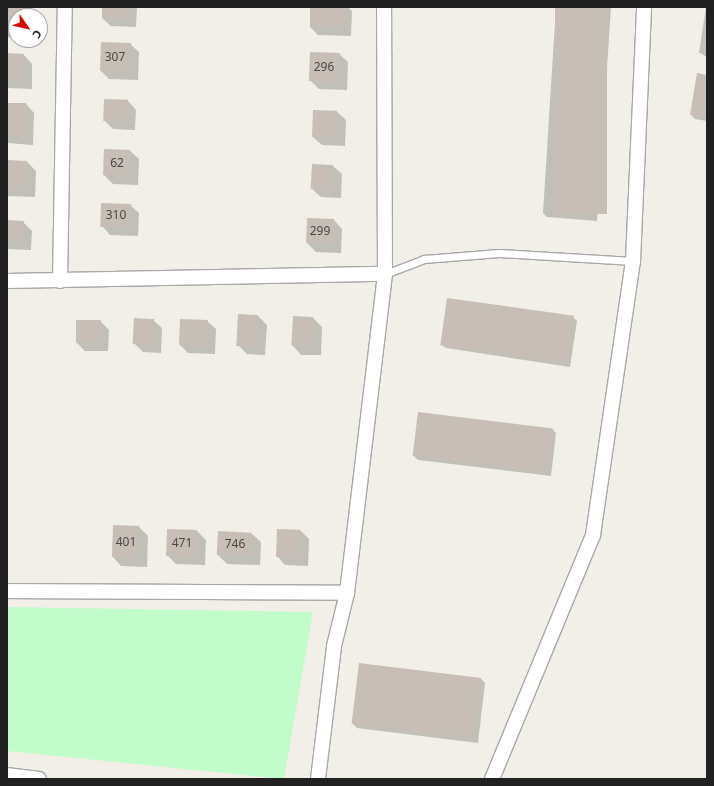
<!DOCTYPE html>
<meta charset="utf-8">
<style>
body{margin:0}
#map{position:relative;width:714px;height:786px;overflow:hidden;background:#f1efe7;font-family:"Noto Sans",sans-serif}
div>[style]{position:absolute}
[style*='--x']{left:calc(var(--x)*1px);top:calc(var(--y)*1px);width:calc(var(--w)*1px);rotate:calc(var(--a)*1deg)}
.park>*{inset:0;background:#c3fccb}
.shadow>*{inset:0;background:#0003}
.building>*{inset:0;background:#c7beb6;transform-origin:0 0}
.roads{filter:drop-shadow(1px 0 #a8a8a8) drop-shadow(-1px 0 #a8a8a8) drop-shadow(0 1px #a8a8a8) drop-shadow(0 -1px #a8a8a8)}
.service>*{height:7px;margin:-3.5px;padding:0 3.5px;transform-origin:3.5px;border-radius:3.5px;background:#fff}
.minor>*{height:14px;margin:-7px;padding:0 7px;transform-origin:7px;border-radius:7px;background:#fff}
span{translate:-50% -50%;white-space:nowrap;text-align:center;line-height:1.15;-webkit-text-stroke:3px #fff;paint-order:stroke}
.number-label{font-size:12px;color:#4a4846}
.number-label span{-webkit-text-stroke-width:0}
.frame{position:absolute;inset:0;border:8px solid #212121;pointer-events:none}
.north{position:absolute;left:8px;top:8px;width:40px;height:40px;box-sizing:border-box;background:#fff;border:1px solid #a6a6a6;border-radius:50%;rotate:124deg;font-size:11px;font-weight:700;line-height:16px;text-align:center;color:#212121}
.north::after{content:'';display:block;margin:auto;width:14px;height:18px;background:#d10d00;clip-path:polygon(50% 0,100% 100%,50% 72%,0 100%)}
</style>
<div id="map">
<div class="park">
<i style="clip-path:polygon(7px 607px,313px 612px,284px 779px,7px 751px)"></i>
</div>
<div class="shadow">
<i style="clip-path:polygon(7px 7px,26px 7px,31px 11px,31px 16px,16px 16px,16px 38px,7px 37px)"></i>
<i style="clip-path:polygon(103px 7px,137px 7px,136px 27px,111px 26px,102px 18px)"></i>
<i style="clip-path:polygon(311px 7px,348px 7px,352px 11px,351px 36px,318px 35px,310px 27px)"></i>
<i style="clip-path:polygon(556px 7px,611px 7px,597px 221px,547px 217px,543px 213px)"></i>
<i style="clip-path:polygon(707px 7px,707px 57px,700px 53px)"></i>
<i style="clip-path:polygon(130px 44px,139px 52px,138px 80px,109px 79px,101px 71px)"></i>
<i style="clip-path:polygon(7px 54px,24px 55px,32px 64px,32px 89px,7px 88px)"></i>
<i style="clip-path:polygon(339px 54px,348px 62px,347px 90px,319px 89px,310px 80px)"></i>
<i style="clip-path:polygon(707px 76px,707px 121px,695px 119px,691px 115px)"></i>
<i style="clip-path:polygon(128px 101px,136px 110px,135px 130px,113px 129px,104px 120px)"></i>
<i style="clip-path:polygon(7px 104px,26px 104px,34px 113px,33px 145px,7px 143px)"></i>
<i style="clip-path:polygon(337px 112px,346px 120px,345px 146px,322px 145px,313px 137px)"></i>
<i style="clip-path:polygon(130px 151px,139px 159px,138px 185px,113px 184px,104px 175px)"></i>
<i style="clip-path:polygon(7px 161px,27px 162px,36px 171px,35px 197px,7px 196px)"></i>
<i style="clip-path:polygon(313px 165px,333px 166px,342px 174px,341px 198px,321px 197px,312px 189px)"></i>
<i style="clip-path:polygon(130px 205px,139px 213px,138px 236px,110px 235px,102px 226px)"></i>
<i style="clip-path:polygon(308px 219px,334px 220px,342px 229px,341px 253px,316px 252px,307px 243px)"></i>
<i style="clip-path:polygon(7px 221px,23px 222px,32px 231px,31px 250px,7px 249px)"></i>
<i style="clip-path:polygon(258px 316px,267px 325px,265px 355px,247px 354px,238px 345px)"></i>
<i style="clip-path:polygon(573px 317px,577px 321px,570px 367px,446px 348px,441px 344px)"></i>
<i style="clip-path:polygon(294px 318px,313px 318px,322px 327px,321px 355px,301px 355px,293px 346px)"></i>
<i style="clip-path:polygon(153px 320px,162px 328px,161px 353px,143px 352px,134px 343px)"></i>
<i style="clip-path:polygon(100px 321px,109px 330px,108px 351px,85px 351px,76px 342px)"></i>
<i style="clip-path:polygon(207px 321px,216px 329px,215px 354px,188px 353px,180px 345px)"></i>
<i style="clip-path:polygon(552px 429px,556px 433px,551px 476px,418px 460px,414px 456px)"></i>
<i style="clip-path:polygon(114px 526px,139px 527px,148px 536px,147px 567px,121px 566px,113px 557px)"></i>
<i style="clip-path:polygon(300px 530px,309px 539px,308px 566px,285px 565px,277px 556px)"></i>
<i style="clip-path:polygon(197px 531px,206px 540px,205px 565px,176px 564px,167px 555px)"></i>
<i style="clip-path:polygon(252px 534px,261px 542px,260px 565px,227px 564px,218px 555px)"></i>
<i style="clip-path:polygon(360px 664px,481px 679px,485px 683px,478px 743px,357px 728px,353px 724px)"></i>
</div>
<div class="building">
<i style="clip-path:polygon(7px 7px,22px 7px,22px 16px,16px 16px,16px 30px,7px 29px)"></i>
<i style="left:102px;top:7px;width:26px;height:11px"></i>
<i style="left:310px;top:7px;width:34px;height:20px"></i>
<i style="left:555px;top:7px;width:52px;height:207px"></i>
<i style="clip-path:polygon(706px 7px,707px 7px,707px 54px,699px 53px)"></i>
<i style="left:101px;top:42px;width:30px;height:29px;rotate:2deg"></i>
<i style="left:310px;top:52px;width:30px;height:29px;rotate:2deg"></i>
<i style="left:7px;top:53px;width:17px;height:28px;rotate:3deg"></i>
<i style="clip-path:polygon(697px 73px,707px 75px,707px 118px,690px 115px)"></i>
<i style="left:104px;top:99px;width:24px;height:22px;rotate:2deg"></i>
<i style="left:7px;top:103px;width:19px;height:33px"></i>
<i style="left:313px;top:110px;width:24px;height:27px;rotate:2deg"></i>
<i style="left:104px;top:149px;width:26px;height:26px;rotate:2deg"></i>
<i style="left:7px;top:160px;width:20px;height:28px;rotate:3deg"></i>
<i style="left:312px;top:164px;width:21px;height:25px;rotate:3deg"></i>
<i style="left:101px;top:203px;width:30px;height:24px;rotate:2deg"></i>
<i style="left:307px;top:218px;width:27px;height:25px;rotate:2deg"></i>
<i style="left:7px;top:220px;width:17px;height:21px;rotate:3deg"></i>
<i style="left:447px;top:298px;width:128px;height:48px;rotate:8deg"></i>
<i style="left:238px;top:314px;width:20px;height:32px;rotate:3deg"></i>
<i style="left:293px;top:316px;width:20px;height:30px;rotate:3deg"></i>
<i style="left:134px;top:318px;width:20px;height:26px;rotate:3deg"></i>
<i style="left:180px;top:319px;width:28px;height:26px;rotate:2deg"></i>
<i style="left:76px;top:320px;width:25px;height:22px"></i>
<i style="left:418px;top:412px;width:136px;height:44px;rotate:7deg"></i>
<i style="left:113px;top:525px;width:26px;height:32px;rotate:2deg"></i>
<i style="left:167px;top:529px;width:30px;height:27px;rotate:2deg"></i>
<i style="left:277px;top:529px;width:23px;height:28px;rotate:2deg"></i>
<i style="left:218px;top:531px;width:34px;height:24px;rotate:3deg"></i>
<i style="left:359px;top:663px;width:123px;height:61px;rotate:7deg"></i>
</div>
<div class="roads">
<div class="service">
<i style="--x:385;--y:274;--w:42;--a:-21"></i>
<i style="--x:424;--y:259;--w:75;--a:-4.6"></i>
<i style="--x:499;--y:253;--w:134;--a:3.4"></i>
</div>
<div class="minor">
<i style="--x:7;--y:281;--w:378;--a:-1.1"></i>
<i style="--x:60;--y:281;--w:274;--a:-89"></i>
<i style="--x:7;--y:591;--w:340;--a:0.3"></i>
<i style="--x:7;--y:775;--w:32;--a:7"></i>
<i style="--x:318;--y:779;--w:134;--a:-83.1"></i>
<i style="--x:334;--y:646;--w:55;--a:-76.2"></i>
<i style="--x:347;--y:593;--w:321;--a:-83.2"></i>
<i style="--x:385;--y:274;--w:267;--a:-90.2"></i>
<i style="--x:492;--y:779;--w:264;--a:-67.5"></i>
<i style="--x:593;--y:535;--w:277;--a:-81.7"></i>
<i style="--x:633;--y:261;--w:254;--a:-87.5"></i>
</div>
</div>
<div class="number-label">
<span style="left:115px;top:57px">307</span>
<span style="left:324px;top:67px">296</span>
<span style="left:117px;top:163px">62</span>
<span style="left:116px;top:215px">310</span>
<span style="left:320px;top:231px">299</span>
<span style="left:126px;top:542px">401</span>
<span style="left:182px;top:543px">471</span>
<span style="left:235px;top:544px">746</span>
</div>
<div class="frame"></div>
<div class="north">С</div>
</div>
